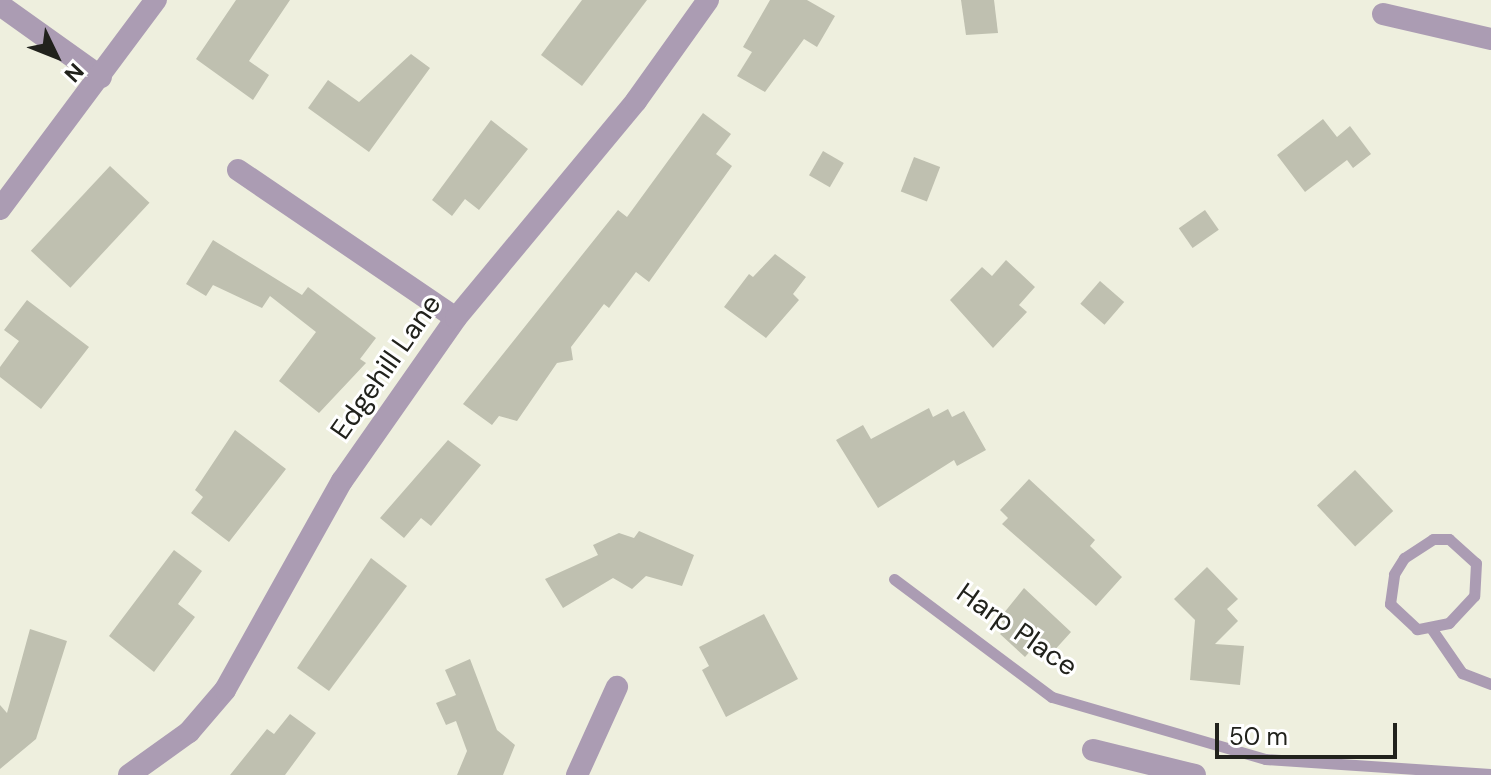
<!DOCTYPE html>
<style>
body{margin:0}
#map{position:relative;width:1491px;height:775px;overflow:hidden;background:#eeefde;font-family:"DM Sans",sans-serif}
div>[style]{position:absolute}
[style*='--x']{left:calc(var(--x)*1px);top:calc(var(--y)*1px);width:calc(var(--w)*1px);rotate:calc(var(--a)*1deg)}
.building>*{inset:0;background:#bfc0b0;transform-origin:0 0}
.service>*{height:11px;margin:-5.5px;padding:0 5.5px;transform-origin:5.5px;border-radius:5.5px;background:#ab9cb3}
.minor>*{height:22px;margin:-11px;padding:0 11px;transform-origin:11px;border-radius:11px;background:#ab9cb3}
span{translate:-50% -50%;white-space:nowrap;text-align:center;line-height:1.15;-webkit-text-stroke:6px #fff;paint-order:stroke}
.street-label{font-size:28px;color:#21221c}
.north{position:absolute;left:16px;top:16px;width:80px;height:80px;-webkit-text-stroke:6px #fff;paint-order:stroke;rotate:133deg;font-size:22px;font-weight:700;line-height:32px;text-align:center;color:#21221c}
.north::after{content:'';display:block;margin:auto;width:28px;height:36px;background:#21221c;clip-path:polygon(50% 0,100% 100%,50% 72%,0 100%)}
.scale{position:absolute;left:1215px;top:723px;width:182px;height:36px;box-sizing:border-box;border:4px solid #21221c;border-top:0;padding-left:10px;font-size:24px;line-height:28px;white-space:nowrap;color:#21221c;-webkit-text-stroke:6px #fff;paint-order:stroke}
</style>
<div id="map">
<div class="building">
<i style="clip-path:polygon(236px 0,290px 0,249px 61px,269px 75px,253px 100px,196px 59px)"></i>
<i style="clip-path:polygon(582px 0,647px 0,582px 86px,541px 55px)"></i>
<i style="clip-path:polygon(770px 0,807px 0,835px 16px,817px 47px,804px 39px,765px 92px,737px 76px,752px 52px,743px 47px)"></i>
<i style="clip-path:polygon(961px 0,994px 0,998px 33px,966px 35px)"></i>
<i style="clip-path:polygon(411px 54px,430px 68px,369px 152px,308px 108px,328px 80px,359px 102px)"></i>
<i style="clip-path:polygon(703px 113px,731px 134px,716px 154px,732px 166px,649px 282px,636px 272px,609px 308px,604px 304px,571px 347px,573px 360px,557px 363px,517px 421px,499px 416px,492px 425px,463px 404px,618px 210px,627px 217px)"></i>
<i style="clip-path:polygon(1323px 119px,1337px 137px,1350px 126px,1371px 154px,1353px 168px,1347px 160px,1305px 192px,1277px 155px)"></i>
<i style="clip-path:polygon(491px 120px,528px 149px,479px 210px,465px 199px,452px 216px,432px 200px)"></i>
<i style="left:823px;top:151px;width:24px;height:28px;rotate:30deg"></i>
<i style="left:914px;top:157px;width:28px;height:37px;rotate:21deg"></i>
<i style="left:110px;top:166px;width:54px;height:116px;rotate:43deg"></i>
<i style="left:1205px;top:210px;width:24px;height:32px;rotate:55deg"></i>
<i style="clip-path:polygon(213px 240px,302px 295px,308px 287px,376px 338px,360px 359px,366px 363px,319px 413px,279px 381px,316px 332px,270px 296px,262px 308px,213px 285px,206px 296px,186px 284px)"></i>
<i style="clip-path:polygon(775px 254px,806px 277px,793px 294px,799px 300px,766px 338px,724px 307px,749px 274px,753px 277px)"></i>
<i style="clip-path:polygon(1006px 260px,1035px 287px,1019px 305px,1027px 312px,993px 348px,950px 300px,982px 267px,992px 276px)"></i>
<i style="left:1100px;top:281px;width:32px;height:30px;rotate:41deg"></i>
<i style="clip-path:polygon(27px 300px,89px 347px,41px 409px,0 377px,0 367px,19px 341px,4px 330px)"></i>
<i style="clip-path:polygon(929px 408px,933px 417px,948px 409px,952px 417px,964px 411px,986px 450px,957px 466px,954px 460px,878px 508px,836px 440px,863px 425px,871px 439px)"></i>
<i style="clip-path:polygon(235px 430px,286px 469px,229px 542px,191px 513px,203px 497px,195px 490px)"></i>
<i style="clip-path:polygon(448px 440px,481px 465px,431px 526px,421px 518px,404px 538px,380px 518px)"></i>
<i style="left:1355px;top:470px;width:56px;height:52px;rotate:47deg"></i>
<i style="clip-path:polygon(1029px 479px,1095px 540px,1090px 546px,1122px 577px,1096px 606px,1002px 524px,1008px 518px,1000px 510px)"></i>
<i style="clip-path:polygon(639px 531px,694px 555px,682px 586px,646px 576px,632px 589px,613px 578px,563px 608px,545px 579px,598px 555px,593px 545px,619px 533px,634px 538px)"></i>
<i style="clip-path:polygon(174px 550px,202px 571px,178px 604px,195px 617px,154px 672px,109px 636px)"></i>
<i style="clip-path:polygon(371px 558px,407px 586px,329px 691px,297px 668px)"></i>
<i style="clip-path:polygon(1207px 567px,1238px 599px,1227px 609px,1238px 621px,1215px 644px,1244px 646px,1240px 685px,1190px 680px,1195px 620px,1174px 599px)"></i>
<i style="clip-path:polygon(1024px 588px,1071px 632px,1052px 653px,1039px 641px,1025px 657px,1000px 634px,1007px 627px,999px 619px)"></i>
<i style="clip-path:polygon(764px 614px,798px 679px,726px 717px,702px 670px,709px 666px,699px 647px)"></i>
<i style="clip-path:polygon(30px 629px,67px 641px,36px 739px,0 769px,0 705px,7px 713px)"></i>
<i style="clip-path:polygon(470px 659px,497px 730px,515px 745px,503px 775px,457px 775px,467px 751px,456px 721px,446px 725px,436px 703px,456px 695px,445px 670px)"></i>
<i style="clip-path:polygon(290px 714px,316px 733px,285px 775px,230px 775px,267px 729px,274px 734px)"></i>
</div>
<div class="service">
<i style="--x:1433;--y:539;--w:16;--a:0"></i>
<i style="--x:1449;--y:539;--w:36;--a:42"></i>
<i style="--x:1476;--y:563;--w:33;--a:93"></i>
<i style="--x:1474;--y:596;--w:37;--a:133"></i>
<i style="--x:1449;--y:623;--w:33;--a:169"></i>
<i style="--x:1417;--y:629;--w:37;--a:-137"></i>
<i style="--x:1390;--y:604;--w:30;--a:-82"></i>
<i style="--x:1394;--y:574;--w:19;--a:-58"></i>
<i style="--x:1404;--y:558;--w:35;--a:-33"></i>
<i style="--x:894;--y:579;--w:197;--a:36.8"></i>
<i style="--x:1052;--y:697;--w:222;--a:16.2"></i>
<i style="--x:1265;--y:759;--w:226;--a:3.8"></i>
<i style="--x:1431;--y:628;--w:55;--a:55.4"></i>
<i style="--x:1462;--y:673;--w:31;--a:21"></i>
</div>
<div class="minor">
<i style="--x:0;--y:5;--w:124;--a:35.5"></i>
<i style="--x:1383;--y:14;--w:111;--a:13"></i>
<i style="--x:238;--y:170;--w:263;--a:34.2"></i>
<i style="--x:0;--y:209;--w:261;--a:-53.3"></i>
<i style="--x:1093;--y:750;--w:105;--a:13.8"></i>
<i style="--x:129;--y:775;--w:74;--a:-35.6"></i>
<i style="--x:189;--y:732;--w:55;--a:-49.4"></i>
<i style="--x:225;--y:690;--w:240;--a:-60.8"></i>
<i style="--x:342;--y:481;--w:199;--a:-55"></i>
<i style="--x:456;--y:318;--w:282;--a:-50.3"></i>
<i style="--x:636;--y:101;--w:124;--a:-54.5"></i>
<i style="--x:577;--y:775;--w:97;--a:-65.6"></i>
</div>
<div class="street-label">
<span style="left:386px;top:367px;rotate:-55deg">Edgehill Lane</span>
<span style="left:1017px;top:630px;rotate:35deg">Harp Place</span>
</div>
<div class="north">N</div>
<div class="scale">50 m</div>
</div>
